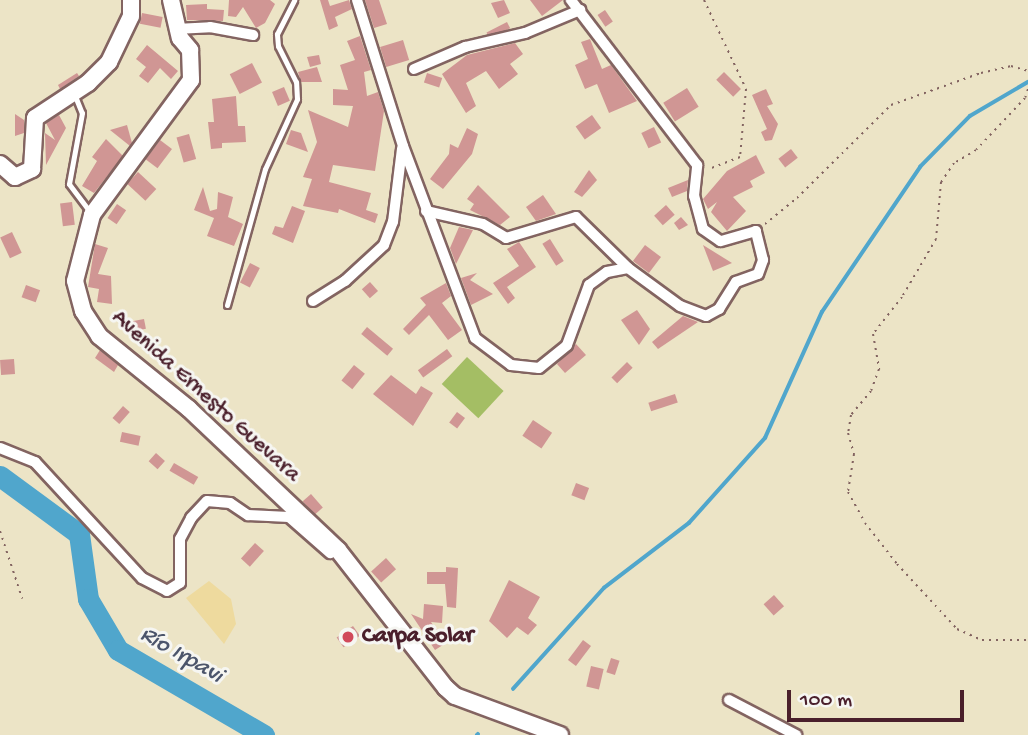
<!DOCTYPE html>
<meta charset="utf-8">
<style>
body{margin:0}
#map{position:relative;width:1028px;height:735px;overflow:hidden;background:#ece4c6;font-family:"Gochi Hand",sans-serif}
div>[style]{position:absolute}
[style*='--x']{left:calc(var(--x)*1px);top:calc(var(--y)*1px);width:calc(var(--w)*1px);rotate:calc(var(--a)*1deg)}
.green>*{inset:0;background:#a4be64;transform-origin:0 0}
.sand>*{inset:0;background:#eeda9e}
.stream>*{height:3.5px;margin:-1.75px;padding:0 1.75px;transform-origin:1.75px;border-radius:1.75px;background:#50a6cc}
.river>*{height:21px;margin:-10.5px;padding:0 10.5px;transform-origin:10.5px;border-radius:10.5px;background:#50a6cc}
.building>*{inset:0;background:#d09694;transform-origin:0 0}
.path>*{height:2px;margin-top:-1px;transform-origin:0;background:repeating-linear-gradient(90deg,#836461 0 2px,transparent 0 7px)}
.roads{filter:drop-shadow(2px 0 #836461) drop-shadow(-2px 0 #836461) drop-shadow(0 2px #836461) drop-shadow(0 -2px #836461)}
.lane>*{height:5px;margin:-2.5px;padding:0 2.5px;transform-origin:2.5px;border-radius:2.5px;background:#fff}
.street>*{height:10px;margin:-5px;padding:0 5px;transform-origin:5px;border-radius:5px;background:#fff}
.secondary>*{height:16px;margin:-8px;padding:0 8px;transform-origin:8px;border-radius:8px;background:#fff}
.dots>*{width:19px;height:19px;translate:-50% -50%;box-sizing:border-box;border:4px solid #f6f6f2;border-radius:50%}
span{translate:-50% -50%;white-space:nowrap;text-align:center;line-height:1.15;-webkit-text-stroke:6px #f6f6f2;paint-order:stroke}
.street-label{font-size:23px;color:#4a1f2b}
.poi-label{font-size:23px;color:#4a1f2b;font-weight:700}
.left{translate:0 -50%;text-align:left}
.water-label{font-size:24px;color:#4c556b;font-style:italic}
.scale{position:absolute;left:787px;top:690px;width:177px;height:32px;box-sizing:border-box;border:4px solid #4a1f2b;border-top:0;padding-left:9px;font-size:21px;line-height:24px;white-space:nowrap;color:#4a1f2b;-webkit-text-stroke:5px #f6f6f2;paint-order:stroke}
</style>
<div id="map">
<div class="green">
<i style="left:467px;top:357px;width:50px;height:37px;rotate:43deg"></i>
</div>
<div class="sand">
<i style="clip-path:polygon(209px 581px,231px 599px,236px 624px,224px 644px,186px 598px)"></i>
</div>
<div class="stream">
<i style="--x:513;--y:689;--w:136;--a:-48"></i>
<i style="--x:604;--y:588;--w:107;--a:-37.4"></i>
<i style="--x:689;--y:523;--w:114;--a:-48.2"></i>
<i style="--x:765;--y:438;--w:138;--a:-65.7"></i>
<i style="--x:822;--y:312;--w:175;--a:-55.9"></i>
<i style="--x:920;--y:167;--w:71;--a:-45.6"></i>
<i style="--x:970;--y:116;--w:67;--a:-30.4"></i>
<i style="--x:477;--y:735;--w:1;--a:-45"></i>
</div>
<div class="river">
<i style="--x:0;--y:476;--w:98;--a:36.3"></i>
<i style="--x:79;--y:534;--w:66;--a:82.1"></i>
<i style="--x:88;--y:599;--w:59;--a:59.5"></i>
<i style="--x:118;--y:650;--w:169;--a:30.2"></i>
</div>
<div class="building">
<i style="clip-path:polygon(229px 0,270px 0,275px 4px,265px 23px,256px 28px,243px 7px,236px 17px,228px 16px)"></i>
<i style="clip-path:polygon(320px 0,328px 0,330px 6px,349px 0,352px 9px,335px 17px,338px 26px,329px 30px)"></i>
<i style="clip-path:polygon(365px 0,379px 0,387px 24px,374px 28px)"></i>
<i style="clip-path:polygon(504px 0,510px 13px,498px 18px,491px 3px)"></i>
<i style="clip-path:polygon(530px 0,563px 0,542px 16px)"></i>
<i style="clip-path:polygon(207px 4px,207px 9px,224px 10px,223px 21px,187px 20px,186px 5px)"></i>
<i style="left:605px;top:10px;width:14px;height:9px;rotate:56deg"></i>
<i style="left:142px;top:13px;width:21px;height:11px;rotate:11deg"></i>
<i style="left:507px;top:22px;width:7px;height:23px;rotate:63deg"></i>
<i style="clip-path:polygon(360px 36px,371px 70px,364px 72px,367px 96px,378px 92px,384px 111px,375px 171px,333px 165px,329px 182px,371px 193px,366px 210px,378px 214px,375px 223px,339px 209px,338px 213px,303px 206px,312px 179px,303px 177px,317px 142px,308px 110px,348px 127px,353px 106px,333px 105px,333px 89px,348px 90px,340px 65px,355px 60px,347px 41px)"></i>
<i style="clip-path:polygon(590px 39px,602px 69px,611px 65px,637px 101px,609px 113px,597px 84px,585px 89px,575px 65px,588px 59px,581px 42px)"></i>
<i style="left:403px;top:40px;width:21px;height:24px;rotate:73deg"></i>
<i style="clip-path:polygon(515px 43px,523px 54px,510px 64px,518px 74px,499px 89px,486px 71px,466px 83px,476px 106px,466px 113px,442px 74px,467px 55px)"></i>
<i style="clip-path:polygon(147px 45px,178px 71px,171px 79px,160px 68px,148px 83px,139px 76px,146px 67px,136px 59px)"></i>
<i style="clip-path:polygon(319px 55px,321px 64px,310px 67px,307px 57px)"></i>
<i style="left:252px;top:63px;width:22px;height:25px;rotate:63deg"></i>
<i style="clip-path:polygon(317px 67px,322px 82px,301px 82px,298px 72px)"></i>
<i style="left:724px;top:72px;width:24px;height:11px;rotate:45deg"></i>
<i style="clip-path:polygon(77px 73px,79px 76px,60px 89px,58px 85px)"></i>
<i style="left:427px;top:73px;width:16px;height:10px;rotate:18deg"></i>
<i style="left:284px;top:87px;width:15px;height:13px;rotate:67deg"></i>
<i style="left:687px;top:88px;width:22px;height:28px;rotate:58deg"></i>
<i style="clip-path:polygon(766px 89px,773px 104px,767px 106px,778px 124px,772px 140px,765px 141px,761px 132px,767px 129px,752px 95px)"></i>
<i style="clip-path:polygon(236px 96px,238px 126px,245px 126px,246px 142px,222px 143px,222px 148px,211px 149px,208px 122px,214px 122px,212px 99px)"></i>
<i style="clip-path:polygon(15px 114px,24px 120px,24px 133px,15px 136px)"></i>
<i style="clip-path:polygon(59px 115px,66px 128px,46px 165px,45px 133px,55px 140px,46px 123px)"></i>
<i style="left:592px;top:115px;width:16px;height:20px;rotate:55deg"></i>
<i style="clip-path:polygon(127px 125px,132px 143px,130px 146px,110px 130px)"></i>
<i style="left:654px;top:127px;width:17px;height:14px;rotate:65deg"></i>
<i style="clip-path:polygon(467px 128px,478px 134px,472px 154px,443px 189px,430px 179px,449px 154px,450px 144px,458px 148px)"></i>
<i style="clip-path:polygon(291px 130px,301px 133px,308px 152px,286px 144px)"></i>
<i style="left:189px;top:134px;width:26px;height:13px;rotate:74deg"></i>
<i style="clip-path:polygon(106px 139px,123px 156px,94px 193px,82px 186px,97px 161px,92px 157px)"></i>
<i style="left:160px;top:140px;width:15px;height:24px;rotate:37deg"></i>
<i style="left:791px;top:149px;width:11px;height:16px;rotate:52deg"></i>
<i style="clip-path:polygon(756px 155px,765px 173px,750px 181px,753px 187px,733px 197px,746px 211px,727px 231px,711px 212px,717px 202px,708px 209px,703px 199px,727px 171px)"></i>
<i style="clip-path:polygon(589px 170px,597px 180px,582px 197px,574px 192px)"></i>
<i style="left:138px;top:172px;width:25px;height:16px;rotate:43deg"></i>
<i style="clip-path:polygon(688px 180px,687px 191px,672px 197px,668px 188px)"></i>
<i style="clip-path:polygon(478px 185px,510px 217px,500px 225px,470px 210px,474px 204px,467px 199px)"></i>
<i style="clip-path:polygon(203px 187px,210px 211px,217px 209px,218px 192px,233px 197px,228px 217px,243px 224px,234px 246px,207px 236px,214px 218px,194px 210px)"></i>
<i style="clip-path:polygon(543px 195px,556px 214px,536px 221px,526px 207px)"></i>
<i style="left:72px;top:202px;width:23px;height:12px;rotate:83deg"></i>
<i style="left:117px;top:204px;width:11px;height:17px;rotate:34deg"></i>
<i style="left:666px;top:205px;width:13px;height:16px;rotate:48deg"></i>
<i style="clip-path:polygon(292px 206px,305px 211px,293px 243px,272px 234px,275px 226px,283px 228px)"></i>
<i style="clip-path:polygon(681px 217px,688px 225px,679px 230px,674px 223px)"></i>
<i style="clip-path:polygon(459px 227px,473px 230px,456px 264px,450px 248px)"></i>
<i style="left:12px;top:232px;width:23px;height:13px;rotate:65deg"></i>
<i style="left:550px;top:239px;width:26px;height:9px;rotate:58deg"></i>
<i style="clip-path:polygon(519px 242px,536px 267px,507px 287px,515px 298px,508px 304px,493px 283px,519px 266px,507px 249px)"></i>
<i style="clip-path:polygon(95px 244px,108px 248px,98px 274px,111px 276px,112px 304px,97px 302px,99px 289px,88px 287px)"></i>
<i style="left:645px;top:245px;width:20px;height:20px;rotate:37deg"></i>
<i style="clip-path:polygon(703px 245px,732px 263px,713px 271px)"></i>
<i style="left:250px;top:263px;width:11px;height:22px;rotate:27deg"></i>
<i style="clip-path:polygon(477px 273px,470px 280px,493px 294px,471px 305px,461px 278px)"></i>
<i style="left:370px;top:282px;width:12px;height:11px;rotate:48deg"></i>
<i style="clip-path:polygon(446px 283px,451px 296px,442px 303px,462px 330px,448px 340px,429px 315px,409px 335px,403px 329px,426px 305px,420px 298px)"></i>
<i style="left:26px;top:285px;width:15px;height:13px;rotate:20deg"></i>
<i style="clip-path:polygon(637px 310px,650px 329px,639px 345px,621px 320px)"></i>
<i style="clip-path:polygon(683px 316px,698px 322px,658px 349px,652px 342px)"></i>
<i style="left:144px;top:319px;width:10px;height:20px;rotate:79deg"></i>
<i style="left:367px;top:327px;width:34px;height:9px;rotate:40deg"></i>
<i style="clip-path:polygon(576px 344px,586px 355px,565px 373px,557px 364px)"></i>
<i style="left:447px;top:349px;width:9px;height:36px;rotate:54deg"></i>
<i style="clip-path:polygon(100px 350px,118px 365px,114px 372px,95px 358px)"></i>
<i style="left:14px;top:359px;width:15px;height:14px;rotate:86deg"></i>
<i style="left:627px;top:362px;width:8px;height:22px;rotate:45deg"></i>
<i style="left:354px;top:365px;width:14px;height:20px;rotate:39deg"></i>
<i style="clip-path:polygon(391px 375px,416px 394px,421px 386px,433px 393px,413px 426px,373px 394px)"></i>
<i style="left:675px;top:394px;width:9px;height:28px;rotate:72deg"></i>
<i style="left:123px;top:406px;width:9px;height:16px;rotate:41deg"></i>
<i style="left:457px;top:412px;width:10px;height:13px;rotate:37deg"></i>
<i style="left:533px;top:420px;width:23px;height:19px;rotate:34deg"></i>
<i style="left:122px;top:432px;width:19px;height:10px;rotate:12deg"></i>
<i style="left:156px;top:453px;width:12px;height:11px;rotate:42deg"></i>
<i style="left:174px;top:463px;width:28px;height:9px;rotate:30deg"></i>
<i style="left:576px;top:483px;width:14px;height:13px;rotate:21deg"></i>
<i style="left:311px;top:494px;width:18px;height:11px;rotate:49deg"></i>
<i style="left:255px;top:543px;width:12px;height:21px;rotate:42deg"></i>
<i style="left:386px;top:558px;width:15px;height:20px;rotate:48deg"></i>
<i style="clip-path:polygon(446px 567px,458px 568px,456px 608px,447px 607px,445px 584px,427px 584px,427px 572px,446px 572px)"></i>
<i style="clip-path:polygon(509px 580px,540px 597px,528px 618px,537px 625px,528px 635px,517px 627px,507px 638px,489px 621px)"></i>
<i style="left:774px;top:595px;width:15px;height:14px;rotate:48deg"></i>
<i style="clip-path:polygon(424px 604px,443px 606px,442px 623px,431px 622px,446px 643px,435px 650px,411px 614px,423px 619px)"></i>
<i style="left:353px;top:626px;width:12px;height:20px;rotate:55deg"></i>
<i style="left:583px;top:640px;width:10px;height:25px;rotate:37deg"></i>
<i style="left:611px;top:658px;width:9px;height:15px;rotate:18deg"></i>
<i style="left:591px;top:666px;width:13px;height:21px;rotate:13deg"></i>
</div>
<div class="path">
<i style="--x:704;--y:0;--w:98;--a:64.7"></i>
<i style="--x:746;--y:89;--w:68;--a:95"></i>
<i style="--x:740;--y:157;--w:33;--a:159"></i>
<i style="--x:1028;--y:89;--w:9;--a:108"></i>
<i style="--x:1025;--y:98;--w:71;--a:133.3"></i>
<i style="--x:976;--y:150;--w:26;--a:149"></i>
<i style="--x:954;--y:163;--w:23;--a:124"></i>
<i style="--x:941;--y:182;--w:57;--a:95"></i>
<i style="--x:936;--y:239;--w:67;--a:120.4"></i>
<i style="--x:902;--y:297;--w:47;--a:128.1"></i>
<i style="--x:873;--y:334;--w:36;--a:80"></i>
<i style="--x:879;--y:369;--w:23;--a:110"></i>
<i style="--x:871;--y:391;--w:31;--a:130"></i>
<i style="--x:851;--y:415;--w:18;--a:99"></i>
<i style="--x:848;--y:433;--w:22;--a:74"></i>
<i style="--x:854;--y:454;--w:38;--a:99"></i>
<i style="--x:848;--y:492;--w:35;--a:61"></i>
<i style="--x:865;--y:523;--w:52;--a:52"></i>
<i style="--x:897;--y:564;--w:88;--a:47.3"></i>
<i style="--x:957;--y:629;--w:27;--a:24"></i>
<i style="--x:982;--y:640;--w:46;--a:0"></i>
<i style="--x:765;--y:224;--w:41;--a:-39.1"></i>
<i style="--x:797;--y:198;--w:132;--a:-44.7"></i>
<i style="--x:891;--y:105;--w:96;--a:-19.6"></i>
<i style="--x:981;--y:73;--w:31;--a:-13"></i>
<i style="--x:1011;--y:66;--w:18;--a:16"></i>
<i style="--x:0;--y:531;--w:71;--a:71.8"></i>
</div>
<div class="roads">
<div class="lane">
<i style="--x:75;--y:96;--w:18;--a:68"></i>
<i style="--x:82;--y:113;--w:72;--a:100.4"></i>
<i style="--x:69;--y:184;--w:36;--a:53"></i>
<i style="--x:227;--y:305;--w:141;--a:-74.4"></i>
<i style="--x:265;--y:169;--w:77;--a:-65.4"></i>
<i style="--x:297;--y:99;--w:17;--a:-93"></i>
<i style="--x:296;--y:82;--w:40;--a:-116.6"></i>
<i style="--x:278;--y:46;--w:12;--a:-95"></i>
<i style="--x:277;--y:34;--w:38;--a:-63"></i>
</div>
<div class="street">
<i style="--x:357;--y:0;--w:153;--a:72.5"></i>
<i style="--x:403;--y:146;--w:205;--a:69.4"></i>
<i style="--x:475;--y:338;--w:45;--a:36.9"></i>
<i style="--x:511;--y:365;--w:28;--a:6"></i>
<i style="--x:539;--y:368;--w:36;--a:-39"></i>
<i style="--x:567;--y:345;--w:64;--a:-69.9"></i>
<i style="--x:589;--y:285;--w:22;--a:-36"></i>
<i style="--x:607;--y:272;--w:21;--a:-11"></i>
<i style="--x:176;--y:29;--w:34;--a:-3"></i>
<i style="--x:210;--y:27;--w:44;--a:10.5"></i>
<i style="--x:414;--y:69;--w:56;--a:-23.3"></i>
<i style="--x:465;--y:47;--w:62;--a:-13.1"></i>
<i style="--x:525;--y:33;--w:60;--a:-22.7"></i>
<i style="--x:426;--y:211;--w:58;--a:12.8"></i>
<i style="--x:483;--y:224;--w:27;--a:31"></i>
<i style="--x:506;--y:238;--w:73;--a:-16.7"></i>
<i style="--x:576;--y:217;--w:73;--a:44.4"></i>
<i style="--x:628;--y:268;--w:64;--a:36.2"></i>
<i style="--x:680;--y:306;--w:28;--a:21"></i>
<i style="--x:706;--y:316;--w:15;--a:-28"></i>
<i style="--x:719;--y:309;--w:32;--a:-58"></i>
<i style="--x:736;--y:282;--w:23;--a:-20"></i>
<i style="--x:758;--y:274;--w:15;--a:-70"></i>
<i style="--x:763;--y:260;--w:30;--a:-104"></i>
<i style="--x:756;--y:231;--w:37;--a:164"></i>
<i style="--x:720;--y:241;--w:21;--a:-145"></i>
<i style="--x:703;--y:229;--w:34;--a:-105"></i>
<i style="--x:694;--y:196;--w:31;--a:-84"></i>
<i style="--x:697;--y:165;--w:208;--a:-127.4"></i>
<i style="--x:313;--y:301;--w:38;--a:-32"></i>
<i style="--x:345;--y:281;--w:53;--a:-42.7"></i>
<i style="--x:384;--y:245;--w:25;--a:-69"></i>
<i style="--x:393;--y:222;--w:74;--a:-83"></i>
<i style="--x:0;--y:448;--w:38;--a:22"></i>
<i style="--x:35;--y:462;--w:158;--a:47.3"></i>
<i style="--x:142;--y:578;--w:28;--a:27"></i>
<i style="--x:167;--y:591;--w:15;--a:-32"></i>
<i style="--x:180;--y:583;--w:44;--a:-90"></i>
<i style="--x:180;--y:539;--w:24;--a:-62"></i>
<i style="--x:191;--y:518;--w:23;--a:-47"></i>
<i style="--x:207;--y:501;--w:23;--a:5"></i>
<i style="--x:230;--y:503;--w:22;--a:34"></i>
<i style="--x:248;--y:515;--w:41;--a:2.8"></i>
<i style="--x:289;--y:517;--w:55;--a:41.3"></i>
<i style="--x:729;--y:700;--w:76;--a:27.6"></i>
</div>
<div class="secondary">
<i style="--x:171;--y:0;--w:39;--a:77"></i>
<i style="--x:180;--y:38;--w:16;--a:50"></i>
<i style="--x:190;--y:50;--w:30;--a:88"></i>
<i style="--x:191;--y:80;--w:167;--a:126.3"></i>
<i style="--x:92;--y:215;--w:68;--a:104.4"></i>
<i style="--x:75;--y:281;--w:31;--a:75"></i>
<i style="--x:83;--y:311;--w:30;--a:57"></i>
<i style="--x:99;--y:336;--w:116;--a:39"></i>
<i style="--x:189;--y:409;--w:205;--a:43.4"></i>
<i style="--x:338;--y:550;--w:175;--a:52"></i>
<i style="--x:446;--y:688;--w:12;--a:42"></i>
<i style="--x:455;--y:696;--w:112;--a:20.4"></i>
<i style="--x:0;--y:164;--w:20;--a:41"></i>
<i style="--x:15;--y:177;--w:19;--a:-25"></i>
<i style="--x:32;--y:169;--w:51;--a:-86.6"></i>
<i style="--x:35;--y:118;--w:64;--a:-33.4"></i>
<i style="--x:88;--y:83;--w:30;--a:-45"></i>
<i style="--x:109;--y:62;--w:51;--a:-64.4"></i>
<i style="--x:131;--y:16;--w:16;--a:-90"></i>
</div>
</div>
<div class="dots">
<i style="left:348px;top:637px;background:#d1495b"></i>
</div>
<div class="street-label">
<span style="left:205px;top:397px;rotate:42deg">Avenida Ernesto Guevara</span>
</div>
<div class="poi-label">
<span class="left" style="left:362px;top:637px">Carpa Solar</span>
</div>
<div class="water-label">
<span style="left:181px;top:656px;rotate:30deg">Río Irpavi</span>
</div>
<div class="scale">100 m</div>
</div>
